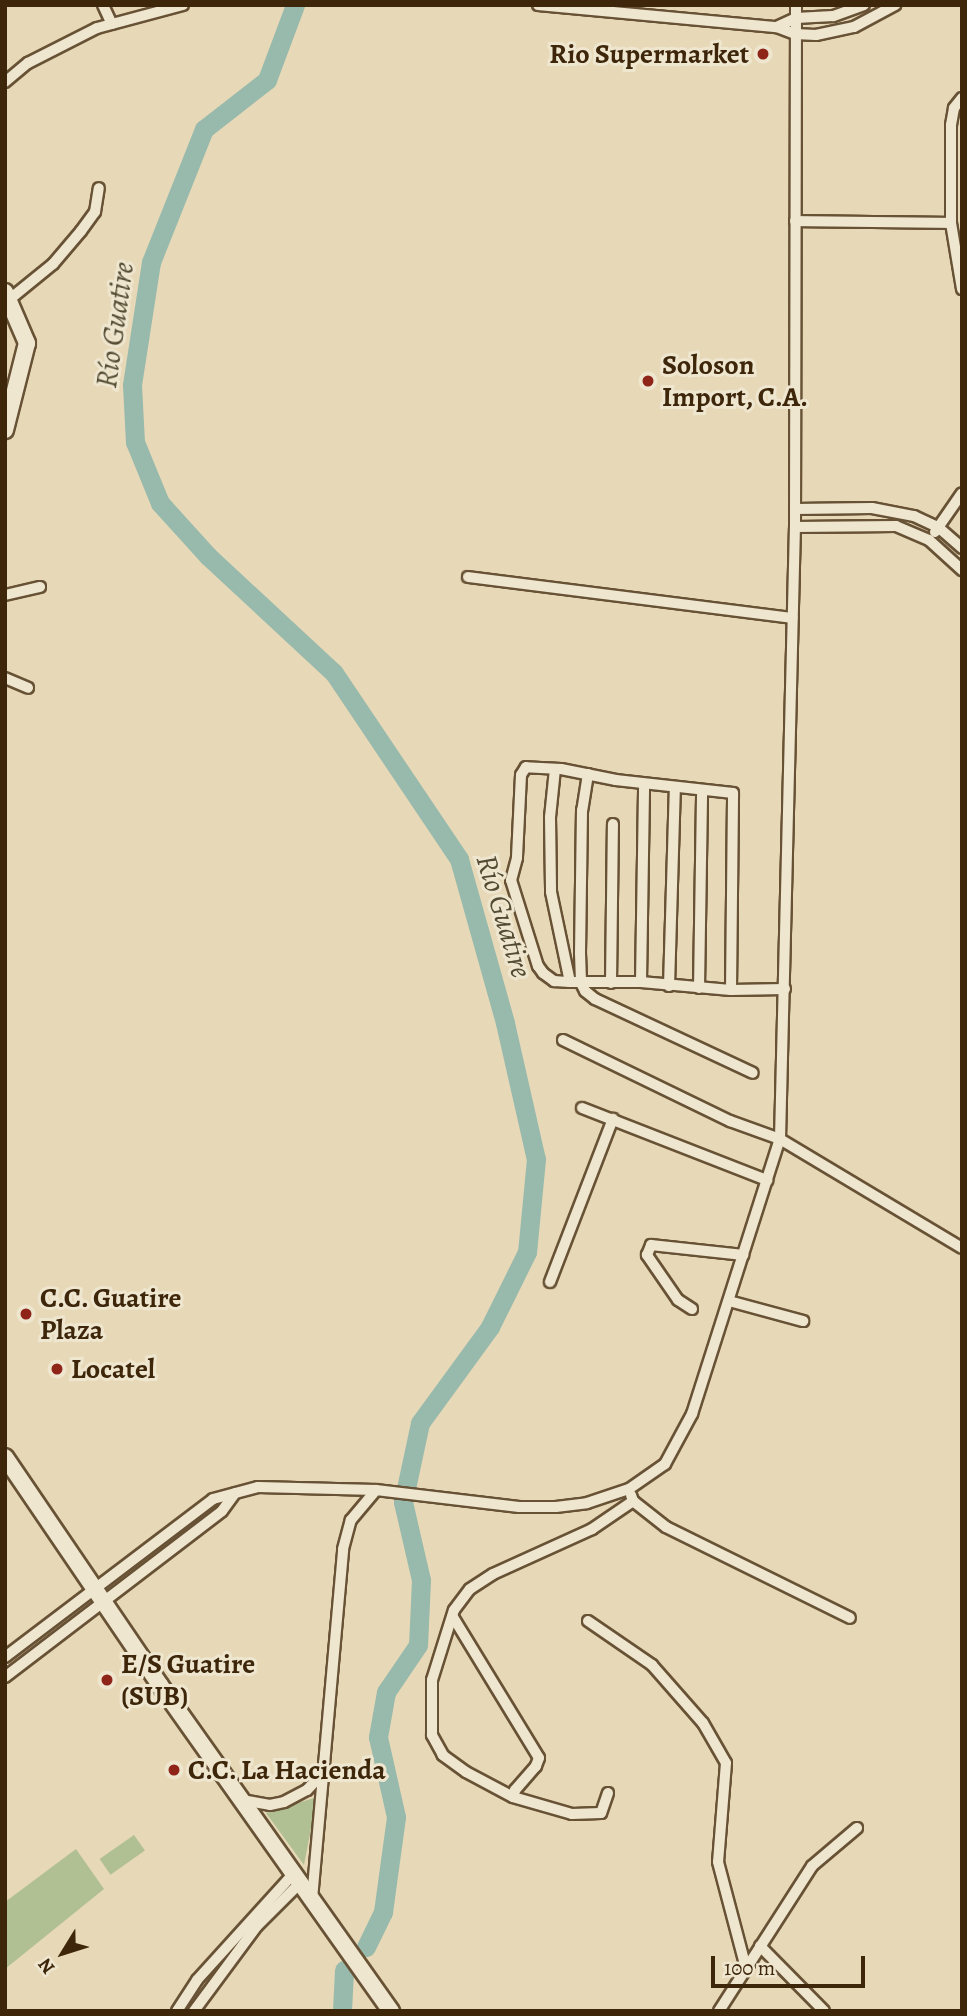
<!DOCTYPE html>
<meta charset="utf-8">
<style>
body{margin:0}
#map{position:relative;width:967px;height:2016px;overflow:hidden;background:#e7d8b7;font-family:Alegreya,serif}
div>[style]{position:absolute}
[style*='--x']{left:calc(var(--x)*1px);top:calc(var(--y)*1px);width:calc(var(--w)*1px);rotate:calc(var(--a)*1deg)}
.green>*{inset:0;background:#b0c092;transform-origin:0 0}
.river>*{height:19px;margin:-9.5px;padding:0 9.5px;transform-origin:9.5px;border-radius:9.5px;background:#97baac}
.roads{filter:drop-shadow(2px 0 #685235) drop-shadow(-2px 0 #685235) drop-shadow(0 2px #685235) drop-shadow(0 -2px #685235)}
.street>*{height:10px;margin:-5px;padding:0 5px;transform-origin:5px;border-radius:5px;background:#efe6d0}
.secondary>*{height:16px;margin:-8px;padding:0 8px;transform-origin:8px;border-radius:8px;background:#efe6d0}
.dots>*{width:19px;height:19px;translate:-50% -50%;box-sizing:border-box;border:4px solid #efe6d0;border-radius:50%}
span{translate:-50% -50%;white-space:nowrap;text-align:center;line-height:1.15;-webkit-text-stroke:6px #efe6d0;paint-order:stroke}
.poi-label{font-size:28px;color:#3e260a;font-weight:700}
.right{translate:-100% -50%;text-align:right}
.left{translate:0 -50%;text-align:left}
.water-label{font-size:30px;color:#544b32;font-style:italic}
.frame{position:absolute;inset:0;border:7px solid #3e260a;pointer-events:none}
.north{position:absolute;left:28px;top:1918px;width:70px;height:70px;-webkit-text-stroke:5px #efe6d0;paint-order:stroke;rotate:232deg;font-size:19px;font-weight:700;line-height:28px;text-align:center;color:#3e260a}
.north::after{content:'';display:block;margin:auto;width:24px;height:32px;background:#3e260a;clip-path:polygon(50% 0,100% 100%,50% 72%,0 100%)}
.scale{position:absolute;left:711px;top:1956px;width:154px;height:32px;box-sizing:border-box;border:4px solid #3e260a;border-top:0;padding-left:9px;font-size:21px;line-height:24px;white-space:nowrap;color:#3e260a;-webkit-text-stroke:5px #efe6d0;paint-order:stroke}
</style>
<div id="map">
<div class="green">
<i style="clip-path:polygon(317px 1797px,304px 1865px,266px 1813px)"></i>
<i style="left:134px;top:1835px;width:19px;height:42px;rotate:55deg"></i>
<i style="clip-path:polygon(76px 1849px,104px 1889px,5px 1969px,5px 1902px)"></i>
</div>
<div class="river">
<i style="--x:295;--y:5;--w:80;--a:110.5"></i>
<i style="--x:267;--y:80;--w:80;--a:142.1"></i>
<i style="--x:204;--y:129;--w:143;--a:111.7"></i>
<i style="--x:151;--y:262;--w:124;--a:98.8"></i>
<i style="--x:132;--y:385;--w:57;--a:87"></i>
<i style="--x:135;--y:442;--w:66;--a:67.7"></i>
<i style="--x:160;--y:503;--w:72;--a:47.8"></i>
<i style="--x:208;--y:556;--w:172;--a:42.9"></i>
<i style="--x:334;--y:673;--w:224;--a:56.1"></i>
<i style="--x:459;--y:859;--w:170;--a:74.3"></i>
<i style="--x:505;--y:1023;--w:139;--a:77.2"></i>
<i style="--x:536;--y:1159;--w:93;--a:95.5"></i>
<i style="--x:527;--y:1252;--w:84;--a:116.3"></i>
<i style="--x:490;--y:1327;--w:119;--a:126.1"></i>
<i style="--x:420;--y:1423;--w:81;--a:102.1"></i>
<i style="--x:403;--y:1502;--w:80;--a:77"></i>
<i style="--x:421;--y:1580;--w:65;--a:92.6"></i>
<i style="--x:418;--y:1645;--w:57;--a:124.2"></i>
<i style="--x:386;--y:1692;--w:46;--a:100.1"></i>
<i style="--x:378;--y:1737;--w:82;--a:77.3"></i>
<i style="--x:396;--y:1817;--w:96;--a:97.8"></i>
<i style="--x:383;--y:1912;--w:39;--a:116"></i>
<i style="--x:342;--y:2011;--w:41;--a:-87.2"></i>
</div>
<div class="roads">
<div class="street">
<i style="--x:103;--y:5;--w:21;--a:65"></i>
<i style="--x:538;--y:5;--w:240;--a:5.3"></i>
<i style="--x:864;--y:5;--w:33;--a:160"></i>
<i style="--x:833;--y:16;--w:37;--a:177"></i>
<i style="--x:796;--y:18;--w:21;--a:155"></i>
<i style="--x:777;--y:27;--w:19;--a:21"></i>
<i style="--x:795;--y:34;--w:21;--a:3"></i>
<i style="--x:816;--y:35;--w:39;--a:-12"></i>
<i style="--x:854;--y:27;--w:47;--a:-28.2"></i>
<i style="--x:5;--y:82;--w:30;--a:-40"></i>
<i style="--x:28;--y:63;--w:77;--a:-26.9"></i>
<i style="--x:97;--y:28;--w:89;--a:-15"></i>
<i style="--x:962;--y:98;--w:13;--a:129"></i>
<i style="--x:954;--y:108;--w:17;--a:100"></i>
<i style="--x:951;--y:125;--w:98;--a:90"></i>
<i style="--x:951;--y:223;--w:67;--a:80.5"></i>
<i style="--x:795;--y:221;--w:156;--a:0.7"></i>
<i style="--x:5;--y:303;--w:62;--a:-39.1"></i>
<i style="--x:53;--y:264;--w:43;--a:-49.7"></i>
<i style="--x:81;--y:231;--w:24;--a:-54"></i>
<i style="--x:95;--y:212;--w:24;--a:-81"></i>
<i style="--x:795;--y:509;--w:77;--a:-0.7"></i>
<i style="--x:872;--y:508;--w:43;--a:10.8"></i>
<i style="--x:914;--y:516;--w:26;--a:25"></i>
<i style="--x:938;--y:527;--w:32;--a:41"></i>
<i style="--x:795;--y:527;--w:101;--a:-0.6"></i>
<i style="--x:896;--y:526;--w:36;--a:23"></i>
<i style="--x:929;--y:540;--w:45;--a:42.3"></i>
<i style="--x:935;--y:532;--w:47;--a:-55.3"></i>
<i style="--x:468;--y:577;--w:327;--a:7.2"></i>
<i style="--x:5;--y:595;--w:36;--a:-13"></i>
<i style="--x:5;--y:678;--w:25;--a:23"></i>
<i style="--x:555;--y:769;--w:48;--a:95.9"></i>
<i style="--x:550;--y:817;--w:75;--a:89.2"></i>
<i style="--x:551;--y:892;--w:92;--a:78.1"></i>
<i style="--x:588;--y:774;--w:36;--a:99"></i>
<i style="--x:582;--y:810;--w:143;--a:90.8"></i>
<i style="--x:580;--y:953;--w:30;--a:88"></i>
<i style="--x:581;--y:983;--w:9;--a:63"></i>
<i style="--x:585;--y:991;--w:13;--a:39"></i>
<i style="--x:595;--y:999;--w:174;--a:25.1"></i>
<i style="--x:641;--y:982;--w:198;--a:-89.1"></i>
<i style="--x:611;--y:983;--w:159;--a:-89.3"></i>
<i style="--x:669;--y:986;--w:199;--a:-88.3"></i>
<i style="--x:699;--y:988;--w:198;--a:-89.1"></i>
<i style="--x:731;--y:990;--w:197;--a:-89.4"></i>
<i style="--x:733;--y:793;--w:118;--a:-173.7"></i>
<i style="--x:616;--y:780;--w:56;--a:-168.7"></i>
<i style="--x:561;--y:769;--w:35;--a:-177"></i>
<i style="--x:526;--y:767;--w:9;--a:122"></i>
<i style="--x:521;--y:775;--w:83;--a:92.8"></i>
<i style="--x:517;--y:858;--w:23;--a:105"></i>
<i style="--x:511;--y:880;--w:90;--a:72.6"></i>
<i style="--x:538;--y:966;--w:9;--a:54"></i>
<i style="--x:543;--y:973;--w:14;--a:36"></i>
<i style="--x:554;--y:981;--w:16;--a:4"></i>
<i style="--x:570;--y:982;--w:71;--a:0"></i>
<i style="--x:641;--y:982;--w:90;--a:5.1"></i>
<i style="--x:731;--y:990;--w:54;--a:-1.1"></i>
<i style="--x:563;--y:1040;--w:186;--a:25.9"></i>
<i style="--x:730;--y:1121;--w:53;--a:19.8"></i>
<i style="--x:780;--y:1139;--w:212;--a:30.9"></i>
<i style="--x:582;--y:1108;--w:199;--a:21.3"></i>
<i style="--x:550;--y:1282;--w:175;--a:-68.9"></i>
<i style="--x:729;--y:1301;--w:77;--a:15.1"></i>
<i style="--x:692;--y:1309;--w:17;--a:-147"></i>
<i style="--x:678;--y:1300;--w:55;--a:-124.6"></i>
<i style="--x:647;--y:1255;--w:11;--a:-68"></i>
<i style="--x:651;--y:1245;--w:93;--a:6.2"></i>
<i style="--x:631;--y:1495;--w:6;--a:72"></i>
<i style="--x:633;--y:1501;--w:42;--a:38.2"></i>
<i style="--x:666;--y:1527;--w:205;--a:26.3"></i>
<i style="--x:453;--y:1617;--w:165;--a:58.6"></i>
<i style="--x:539;--y:1758;--w:9;--a:111"></i>
<i style="--x:536;--y:1766;--w:32;--a:131"></i>
<i style="--x:515;--y:1790;--w:7;--a:106"></i>
<i style="--x:588;--y:1621;--w:78;--a:34.5"></i>
<i style="--x:652;--y:1665;--w:77;--a:48.7"></i>
<i style="--x:703;--y:1723;--w:46;--a:60.1"></i>
<i style="--x:726;--y:1763;--w:99;--a:94.6"></i>
<i style="--x:718;--y:1862;--w:110;--a:75.2"></i>
<i style="--x:5;--y:1657;--w:261;--a:-37.2"></i>
<i style="--x:213;--y:1499;--w:47;--a:-14.9"></i>
<i style="--x:258;--y:1487;--w:118;--a:1.5"></i>
<i style="--x:376;--y:1490;--w:144;--a:6.8"></i>
<i style="--x:519;--y:1507;--w:37;--a:0"></i>
<i style="--x:556;--y:1507;--w:31;--a:-7"></i>
<i style="--x:587;--y:1503;--w:44;--a:-18.4"></i>
<i style="--x:629;--y:1489;--w:44;--a:-34.8"></i>
<i style="--x:665;--y:1464;--w:57;--a:-61.6"></i>
<i style="--x:692;--y:1414;--w:289;--a:-72.3"></i>
<i style="--x:780;--y:1139;--w:612;--a:-88.6"></i>
<i style="--x:795;--y:527;--w:522;--a:-89.89"></i>
<i style="--x:5;--y:1677;--w:273;--a:-37.4"></i>
<i style="--x:222;--y:1511;--w:22;--a:-54"></i>
<i style="--x:608;--y:1793;--w:21;--a:109"></i>
<i style="--x:601;--y:1813;--w:29;--a:178"></i>
<i style="--x:572;--y:1814;--w:61;--a:-163.9"></i>
<i style="--x:513;--y:1797;--w:53;--a:-152"></i>
<i style="--x:466;--y:1772;--w:29;--a:-144"></i>
<i style="--x:443;--y:1755;--w:23;--a:-119"></i>
<i style="--x:432;--y:1735;--w:55;--a:-90"></i>
<i style="--x:432;--y:1680;--w:73;--a:-72.6"></i>
<i style="--x:454;--y:1610;--w:26;--a:-53"></i>
<i style="--x:470;--y:1589;--w:27;--a:-33"></i>
<i style="--x:493;--y:1574;--w:109;--a:-24.4"></i>
<i style="--x:592;--y:1529;--w:50;--a:-34.3"></i>
<i style="--x:242;--y:1800;--w:28;--a:10"></i>
<i style="--x:270;--y:1805;--w:14;--a:-12"></i>
<i style="--x:284;--y:1802;--w:26;--a:-28"></i>
<i style="--x:307;--y:1790;--w:26;--a:-47"></i>
<i style="--x:312;--y:1899;--w:351;--a:-84.9"></i>
<i style="--x:343;--y:1549;--w:30;--a:-75"></i>
<i style="--x:351;--y:1520;--w:39;--a:-50"></i>
<i style="--x:760;--y:1946;--w:91;--a:45.4"></i>
<i style="--x:177;--y:2011;--w:37;--a:-57"></i>
<i style="--x:197;--y:1980;--w:143;--a:-47.8"></i>
<i style="--x:194;--y:2011;--w:106;--a:-53.5"></i>
<i style="--x:257;--y:1926;--w:61;--a:-45"></i>
<i style="--x:719;--y:2011;--w:172;--a:-57.3"></i>
<i style="--x:812;--y:1866;--w:59;--a:-40.2"></i>
</div>
<div class="secondary">
<i style="--x:5;--y:292;--w:56;--a:66.7"></i>
<i style="--x:27;--y:343;--w:90;--a:104.2"></i>
<i style="--x:5;--y:1457;--w:276;--a:55.8"></i>
<i style="--x:160;--y:1685;--w:400;--a:54.7"></i>
</div>
</div>
<div class="dots">
<i style="left:763px;top:54px;background:#8f2418"></i>
<i style="left:648px;top:381px;background:#8f2418"></i>
<i style="left:26px;top:1314px;background:#8f2418"></i>
<i style="left:57px;top:1369px;background:#8f2418"></i>
<i style="left:107px;top:1680px;background:#8f2418"></i>
<i style="left:174px;top:1770px;background:#8f2418"></i>
</div>
<div class="poi-label">
<span class="right" style="left:749px;top:54px">Rio Supermarket</span>
<span class="left" style="left:662px;top:381px">Soloson<br>Import, C.A.</span>
<span class="left" style="left:40px;top:1314px">C.C. Guatire<br>Plaza</span>
<span class="left" style="left:71px;top:1369px">Locatel</span>
<span class="left" style="left:121px;top:1680px">E/S Guatire<br>(SUB)</span>
<span class="left" style="left:188px;top:1770px">C.C. La Hacienda</span>
</div>
<div class="water-label">
<span style="left:115px;top:325px;rotate:-82deg">Río Guatire</span>
<span style="left:504px;top:916px;rotate:73deg">Río Guatire</span>
</div>
<div class="frame"></div>
<div class="north">N</div>
<div class="scale">100 m</div>
</div>
